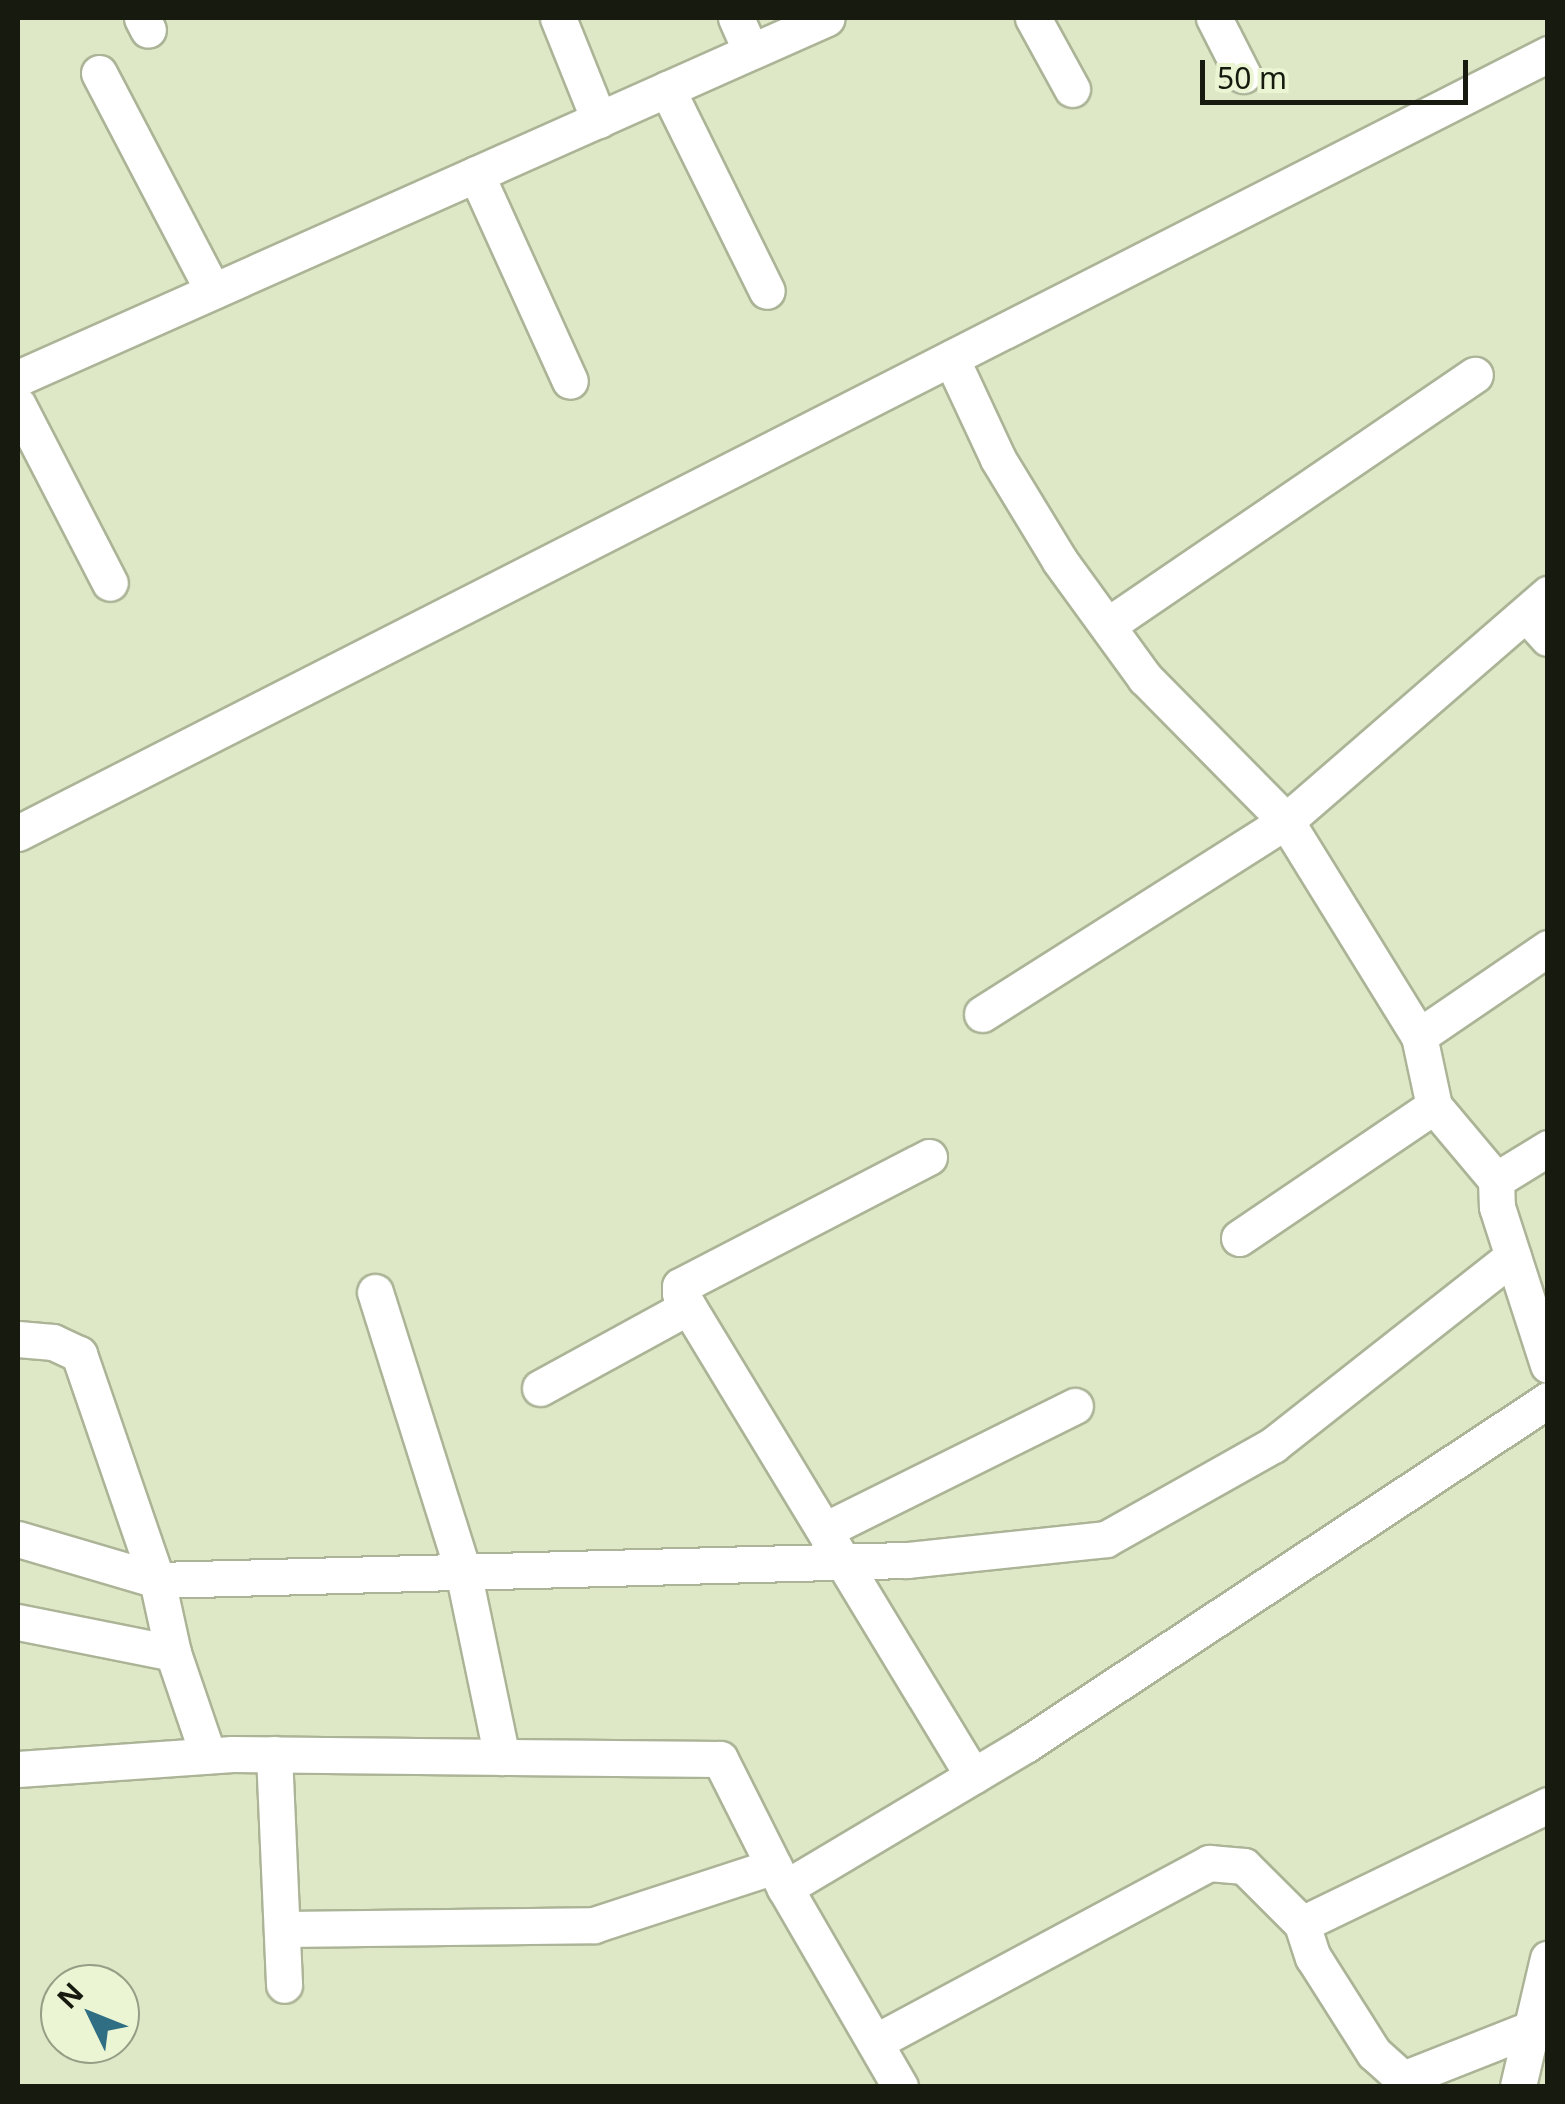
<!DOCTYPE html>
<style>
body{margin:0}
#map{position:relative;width:1565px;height:2104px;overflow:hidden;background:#dee8c7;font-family:"Noto Sans",sans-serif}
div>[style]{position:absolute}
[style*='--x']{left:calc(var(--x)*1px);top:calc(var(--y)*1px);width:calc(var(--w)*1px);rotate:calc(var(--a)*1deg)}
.roads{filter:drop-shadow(2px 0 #abb496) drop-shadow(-2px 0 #abb496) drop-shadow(0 2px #abb496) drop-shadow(0 -2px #abb496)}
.minor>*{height:35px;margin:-17.5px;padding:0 17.5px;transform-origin:17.5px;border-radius:17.5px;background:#fff}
span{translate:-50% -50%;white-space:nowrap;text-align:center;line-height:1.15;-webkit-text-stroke:9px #ebf5d4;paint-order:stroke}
.frame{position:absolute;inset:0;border:20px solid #171b0f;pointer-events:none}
.north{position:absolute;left:40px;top:1964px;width:100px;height:100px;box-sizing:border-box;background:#ebf5d4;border:2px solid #969e85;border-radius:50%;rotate:313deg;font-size:28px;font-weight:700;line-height:40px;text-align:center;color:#171b0f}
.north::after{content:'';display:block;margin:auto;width:35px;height:45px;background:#306e84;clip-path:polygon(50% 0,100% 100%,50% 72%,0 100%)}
.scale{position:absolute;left:1200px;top:60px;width:268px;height:45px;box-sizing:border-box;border:5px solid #171b0f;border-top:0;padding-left:12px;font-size:30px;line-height:35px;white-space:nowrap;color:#171b0f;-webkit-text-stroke:8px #ebf5d4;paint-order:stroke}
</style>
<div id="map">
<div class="roads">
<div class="minor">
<i style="--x:142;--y:18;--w:13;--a:63"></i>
<i style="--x:558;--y:18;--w:110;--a:68.1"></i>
<i style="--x:736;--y:18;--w:36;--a:66"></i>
<i style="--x:1033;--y:18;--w:81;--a:61.2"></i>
<i style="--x:1214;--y:18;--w:64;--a:63"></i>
<i style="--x:99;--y:73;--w:246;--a:62.4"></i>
<i style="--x:667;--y:89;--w:225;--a:63.7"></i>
<i style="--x:476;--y:174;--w:227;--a:65.6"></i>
<i style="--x:951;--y:358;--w:111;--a:65"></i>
<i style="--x:998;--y:459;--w:119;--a:58.7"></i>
<i style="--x:1060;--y:561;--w:145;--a:54"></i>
<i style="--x:1145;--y:678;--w:201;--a:45.4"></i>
<i style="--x:1286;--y:821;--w:253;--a:58.3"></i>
<i style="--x:1419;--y:1036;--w:72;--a:77.9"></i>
<i style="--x:1434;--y:1106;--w:97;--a:50"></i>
<i style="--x:1496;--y:1180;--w:27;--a:88"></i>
<i style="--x:1497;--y:1207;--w:166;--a:72.1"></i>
<i style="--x:18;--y:378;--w:885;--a:-23.99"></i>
<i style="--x:18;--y:405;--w:200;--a:62.7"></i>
<i style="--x:1527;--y:615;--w:31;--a:48"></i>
<i style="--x:1108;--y:625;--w:444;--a:-34.3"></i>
<i style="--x:18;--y:833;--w:1717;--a:-26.98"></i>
<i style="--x:982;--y:1014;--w:360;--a:-32.4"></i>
<i style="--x:1286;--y:821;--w:347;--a:-40.9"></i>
<i style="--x:1419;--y:1036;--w:156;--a:-34.3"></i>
<i style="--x:929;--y:1157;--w:280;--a:152.6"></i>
<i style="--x:680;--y:1286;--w:7;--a:90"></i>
<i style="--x:680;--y:1293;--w:565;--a:58.76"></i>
<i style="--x:1496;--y:1180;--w:61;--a:-31.6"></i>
<i style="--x:1239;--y:1238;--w:235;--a:-34.1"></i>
<i style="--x:375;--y:1292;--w:293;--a:72.5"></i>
<i style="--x:463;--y:1571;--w:190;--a:78.2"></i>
<i style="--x:18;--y:1339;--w:35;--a:5"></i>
<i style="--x:53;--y:1342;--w:29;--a:25"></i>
<i style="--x:79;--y:1354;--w:239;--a:71"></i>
<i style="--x:157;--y:1580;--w:75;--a:77.6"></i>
<i style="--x:173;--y:1653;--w:108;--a:71.1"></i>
<i style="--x:540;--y:1388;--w:169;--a:-28.7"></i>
<i style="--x:825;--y:1530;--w:279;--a:-26.4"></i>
<i style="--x:18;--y:1539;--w:145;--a:16.4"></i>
<i style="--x:157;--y:1580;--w:750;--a:-1.53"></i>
<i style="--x:907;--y:1560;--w:200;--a:-6"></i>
<i style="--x:1106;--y:1539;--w:192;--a:-29.4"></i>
<i style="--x:1273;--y:1445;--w:305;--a:-38.2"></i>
<i style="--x:18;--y:1622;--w:158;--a:11.3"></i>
<i style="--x:274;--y:1754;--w:231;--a:87.5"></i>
<i style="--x:18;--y:1769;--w:215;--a:-4"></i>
<i style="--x:232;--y:1754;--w:488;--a:0.6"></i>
<i style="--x:720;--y:1759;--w:144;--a:63.3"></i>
<i style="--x:785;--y:1888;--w:229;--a:59.9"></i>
<i style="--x:785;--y:1888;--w:279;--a:-30.8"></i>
<i style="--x:1025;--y:1745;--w:627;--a:-33.41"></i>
<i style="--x:1302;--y:1924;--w:273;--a:-25.8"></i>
<i style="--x:282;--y:1929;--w:312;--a:-0.7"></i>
<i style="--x:594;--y:1925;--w:189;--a:-18.1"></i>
<i style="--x:877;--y:2041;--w:377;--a:-28.2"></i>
<i style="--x:1209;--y:1863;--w:35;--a:5"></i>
<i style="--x:1244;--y:1866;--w:82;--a:45"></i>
<i style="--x:1302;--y:1924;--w:35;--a:72"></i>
<i style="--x:1313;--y:1957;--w:114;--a:57.6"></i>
<i style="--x:1374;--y:2053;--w:39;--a:42"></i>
<i style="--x:1403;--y:2079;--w:156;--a:-21.5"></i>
<i style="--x:1518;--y:2086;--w:131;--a:-76.8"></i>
</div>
</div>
<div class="frame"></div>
<div class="north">N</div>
<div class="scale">50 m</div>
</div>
